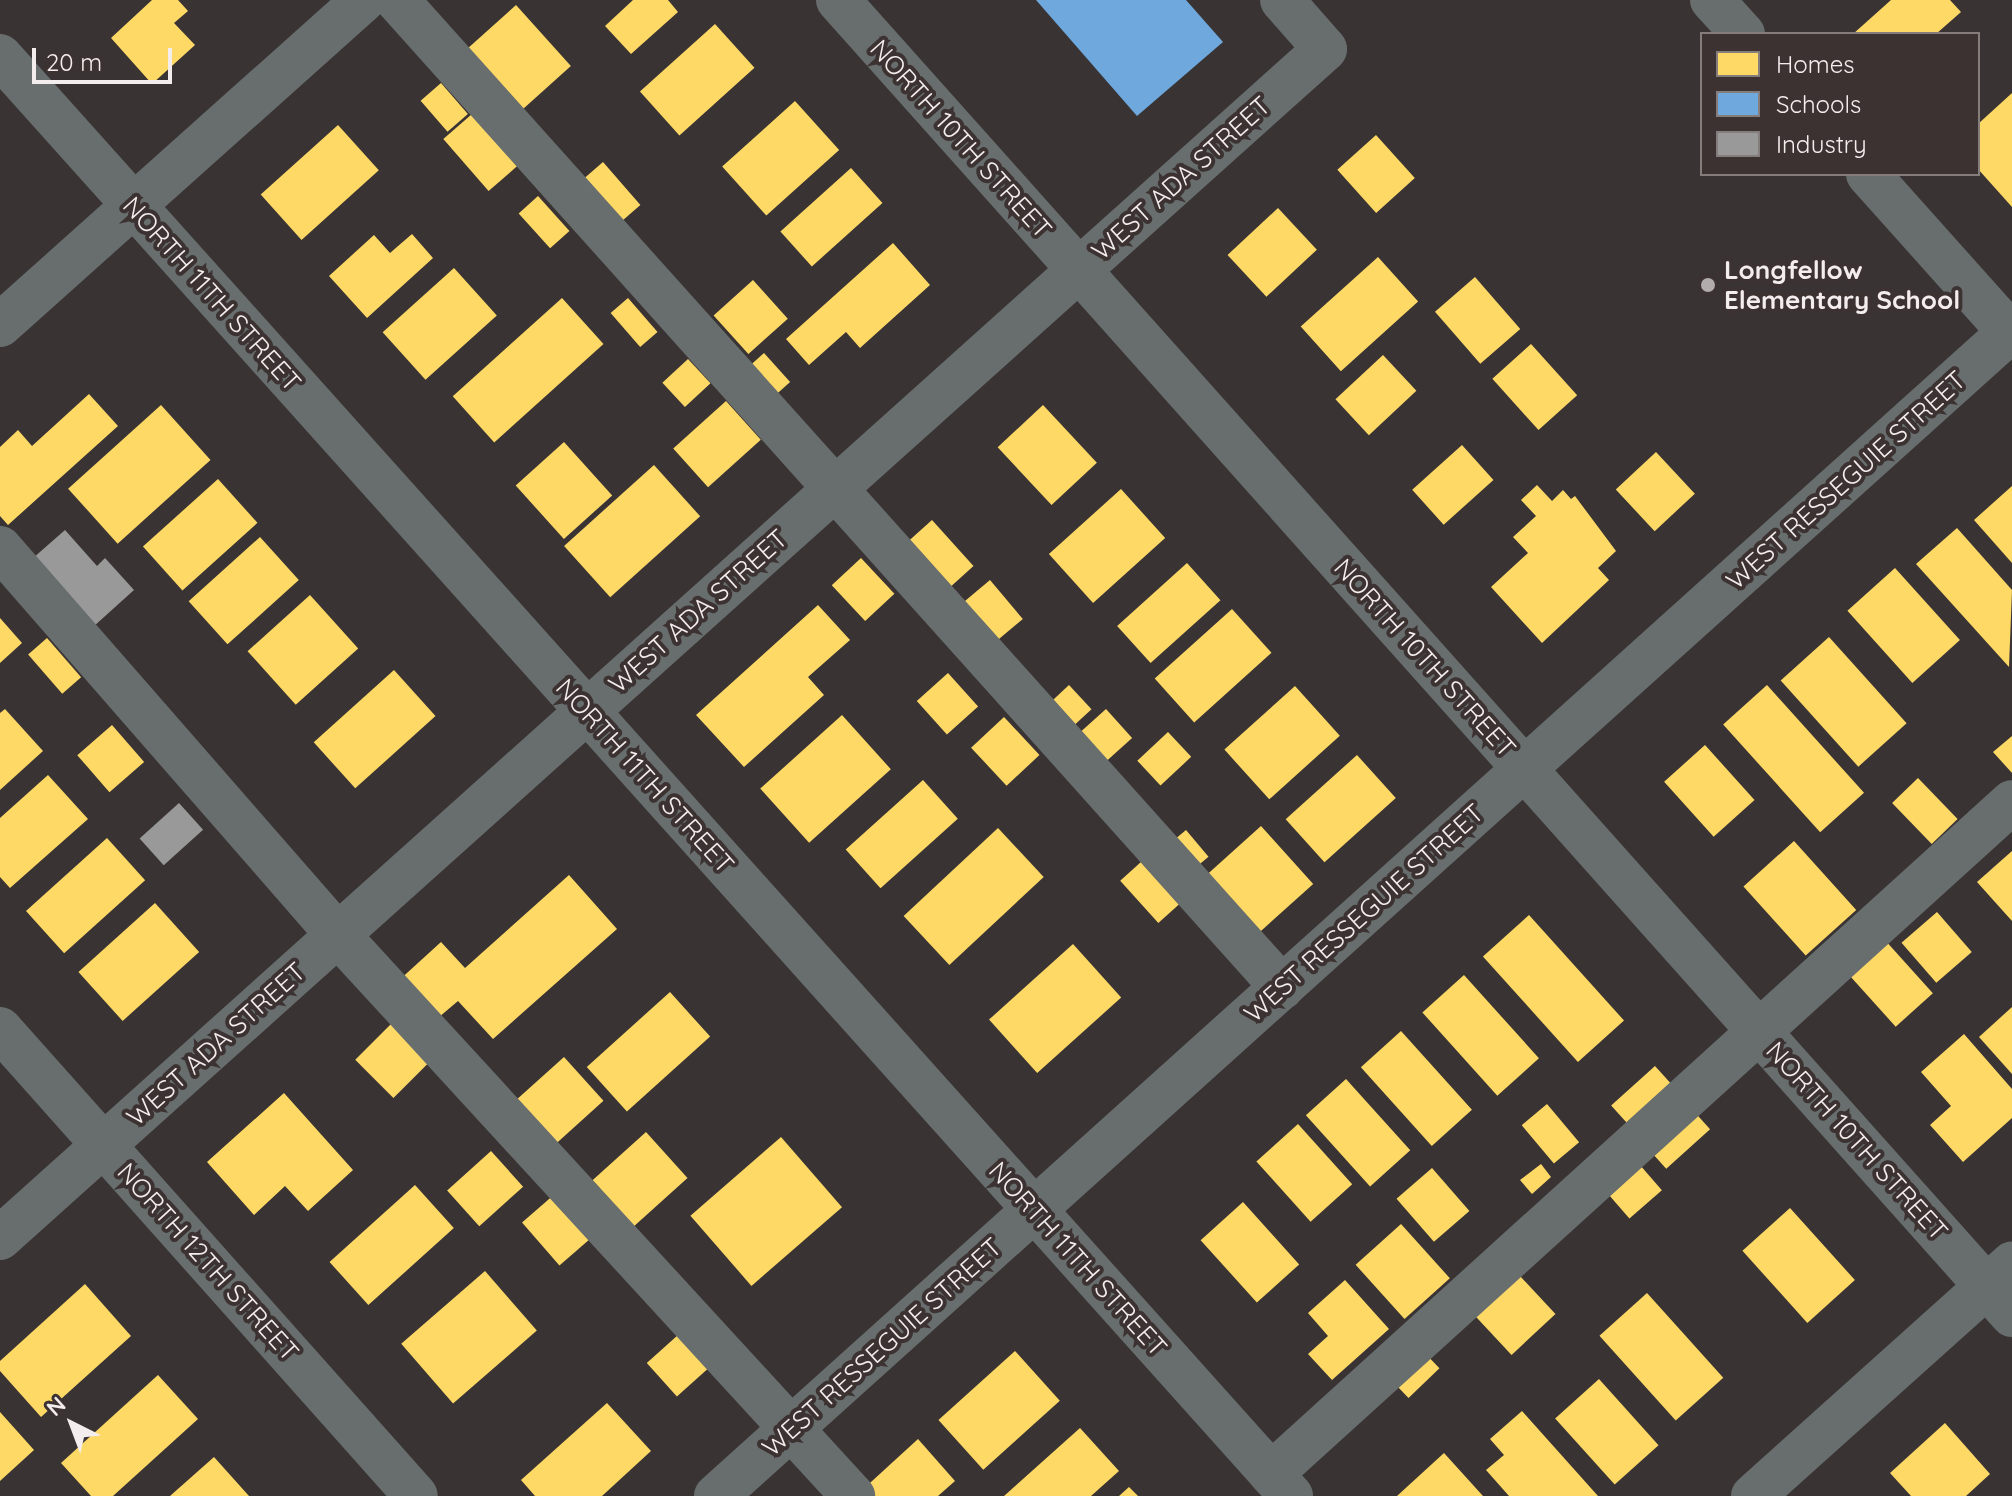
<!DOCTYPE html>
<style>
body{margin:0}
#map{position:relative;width:2012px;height:1496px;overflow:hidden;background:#393433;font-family:Quicksand,sans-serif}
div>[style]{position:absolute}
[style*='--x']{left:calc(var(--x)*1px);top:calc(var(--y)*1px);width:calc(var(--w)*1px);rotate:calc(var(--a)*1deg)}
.homes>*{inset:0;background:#ffd966;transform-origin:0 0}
.schools>*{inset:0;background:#6fa8dc}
.industry>*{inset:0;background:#999;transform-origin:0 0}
.minor>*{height:44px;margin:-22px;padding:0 22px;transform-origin:22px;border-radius:22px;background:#686e6e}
.dots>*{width:22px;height:22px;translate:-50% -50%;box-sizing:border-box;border:4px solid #3b3231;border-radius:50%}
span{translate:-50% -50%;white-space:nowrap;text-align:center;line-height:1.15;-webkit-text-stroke:8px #3b3231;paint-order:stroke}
.street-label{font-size:26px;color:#f4eded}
.poi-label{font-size:26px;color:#f4eded;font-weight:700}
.left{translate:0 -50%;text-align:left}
.legend{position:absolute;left:1700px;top:32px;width:280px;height:144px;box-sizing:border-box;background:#3b3231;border:2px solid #857d7c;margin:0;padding:10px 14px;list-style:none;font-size:24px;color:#f4eded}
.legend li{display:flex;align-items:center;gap:16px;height:40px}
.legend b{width:40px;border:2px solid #857d7c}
.north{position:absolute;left:32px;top:1384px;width:80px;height:80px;-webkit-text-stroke:6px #3b3231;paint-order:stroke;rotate:318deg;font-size:22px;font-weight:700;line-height:32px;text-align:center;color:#f4eded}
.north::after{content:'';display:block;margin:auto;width:28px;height:36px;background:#f4eded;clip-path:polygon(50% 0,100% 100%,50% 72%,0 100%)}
.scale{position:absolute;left:32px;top:48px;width:140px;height:36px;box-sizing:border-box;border:4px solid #f4eded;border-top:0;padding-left:10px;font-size:24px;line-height:28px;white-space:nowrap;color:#f4eded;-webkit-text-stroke:6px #3b3231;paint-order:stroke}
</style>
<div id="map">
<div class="homes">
<i style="clip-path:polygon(152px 0,178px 0,188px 11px,174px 23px,195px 45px,152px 84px,111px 38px)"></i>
<i style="clip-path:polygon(633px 0,668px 0,678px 12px,631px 54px,605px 26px)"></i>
<i style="clip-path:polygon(1891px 0,1950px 0,1961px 12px,1936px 34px,1853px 34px)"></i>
<i style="left:516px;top:5px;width:82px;height:67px;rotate:48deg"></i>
<i style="left:715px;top:24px;width:59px;height:101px;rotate:48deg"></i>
<i style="left:441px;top:83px;width:41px;height:27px;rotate:49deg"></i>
<i style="clip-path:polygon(2012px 93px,2012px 207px,1978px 169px,1978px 124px)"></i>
<i style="left:795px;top:101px;width:66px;height:98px;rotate:48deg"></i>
<i style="left:472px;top:114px;width:69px;height:38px;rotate:49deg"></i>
<i style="left:338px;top:125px;width:61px;height:104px;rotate:48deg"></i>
<i style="left:1376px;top:135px;width:58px;height:52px;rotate:48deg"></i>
<i style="left:603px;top:162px;width:57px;height:37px;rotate:49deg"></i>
<i style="left:851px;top:168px;width:47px;height:95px;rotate:48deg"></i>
<i style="left:538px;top:196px;width:47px;height:26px;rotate:48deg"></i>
<i style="left:1278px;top:208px;width:57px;height:69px;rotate:47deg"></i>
<i style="clip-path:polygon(412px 234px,433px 258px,367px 318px,329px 276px,374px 235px,390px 253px)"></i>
<i style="clip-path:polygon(893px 243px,930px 285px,860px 348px,846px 332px,809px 365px,786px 339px)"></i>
<i style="left:1378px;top:257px;width:60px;height:104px;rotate:48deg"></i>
<i style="left:454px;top:268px;width:64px;height:96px;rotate:48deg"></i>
<i style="left:1475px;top:277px;width:69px;height:53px;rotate:49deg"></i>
<i style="left:753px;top:280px;width:52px;height:53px;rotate:48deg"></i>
<i style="left:562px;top:298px;width:62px;height:147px;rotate:48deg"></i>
<i style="left:628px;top:298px;width:45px;height:23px;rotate:49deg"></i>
<i style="left:1531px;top:344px;width:69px;height:52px;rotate:48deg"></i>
<i style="left:764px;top:353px;width:39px;height:30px;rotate:48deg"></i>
<i style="left:1383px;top:355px;width:49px;height:65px;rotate:47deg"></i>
<i style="left:688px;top:359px;width:33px;height:35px;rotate:47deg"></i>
<i style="clip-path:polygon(89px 394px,118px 426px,8px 525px,0 516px,0 447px,18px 430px,32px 446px)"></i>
<i style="left:726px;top:401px;width:52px;height:71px;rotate:48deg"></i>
<i style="left:161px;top:405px;width:74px;height:125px;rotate:48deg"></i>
<i style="left:1043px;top:405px;width:79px;height:62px;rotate:47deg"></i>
<i style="left:564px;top:442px;width:72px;height:65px;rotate:48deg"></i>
<i style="left:1462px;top:445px;width:47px;height:67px;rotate:48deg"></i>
<i style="left:1656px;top:452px;width:57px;height:55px;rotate:47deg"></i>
<i style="left:654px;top:465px;width:69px;height:121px;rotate:48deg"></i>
<i style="left:218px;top:479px;width:59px;height:101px;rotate:48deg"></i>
<i style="clip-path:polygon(1537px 485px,1552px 501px,1563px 490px,1571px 499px,1575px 496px,1616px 551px,1598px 568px,1609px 580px,1542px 643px,1491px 587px,1528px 553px,1513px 537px,1536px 516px,1521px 500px)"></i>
<i style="clip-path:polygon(2012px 486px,2012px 563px,1974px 520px)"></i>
<i style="left:1121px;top:489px;width:66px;height:97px;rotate:48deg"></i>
<i style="left:932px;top:520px;width:62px;height:42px;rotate:48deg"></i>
<i style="clip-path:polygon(1957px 528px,2012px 590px,2009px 667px,1916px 564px)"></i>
<i style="left:260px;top:537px;width:58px;height:96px;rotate:48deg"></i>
<i style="left:861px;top:558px;width:49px;height:40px;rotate:47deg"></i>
<i style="left:1187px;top:563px;width:50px;height:94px;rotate:48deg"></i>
<i style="left:1895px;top:568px;width:97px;height:64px;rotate:48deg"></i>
<i style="left:990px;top:580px;width:51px;height:42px;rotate:50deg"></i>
<i style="left:310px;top:595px;width:72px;height:84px;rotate:48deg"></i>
<i style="clip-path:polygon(818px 605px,850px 640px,808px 677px,824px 695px,744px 767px,696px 715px)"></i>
<i style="left:1232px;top:609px;width:59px;height:104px;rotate:48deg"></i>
<i style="clip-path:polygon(0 618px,22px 643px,0 663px)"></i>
<i style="left:1829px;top:637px;width:116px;height:65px;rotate:48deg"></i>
<i style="left:47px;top:638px;width:52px;height:25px;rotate:49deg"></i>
<i style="left:394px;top:670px;width:62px;height:108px;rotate:48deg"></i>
<i style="left:948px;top:673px;width:45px;height:42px;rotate:48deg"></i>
<i style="left:1069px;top:685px;width:33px;height:30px;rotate:47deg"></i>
<i style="left:1767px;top:685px;width:145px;height:59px;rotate:48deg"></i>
<i style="left:1295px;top:686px;width:67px;height:95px;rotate:48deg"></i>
<i style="clip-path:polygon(5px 709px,43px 751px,0 790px,0 713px)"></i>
<i style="left:1106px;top:709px;width:39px;height:43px;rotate:48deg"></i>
<i style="left:842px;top:715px;width:73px;height:110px;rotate:48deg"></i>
<i style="left:1004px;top:717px;width:52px;height:45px;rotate:47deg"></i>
<i style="left:112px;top:725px;width:49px;height:46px;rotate:49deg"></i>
<i style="left:1168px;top:732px;width:34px;height:42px;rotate:47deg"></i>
<i style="clip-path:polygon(2012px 736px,2012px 773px,1993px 752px)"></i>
<i style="left:1705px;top:745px;width:74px;height:55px;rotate:48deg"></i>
<i style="left:1357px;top:755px;width:58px;height:96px;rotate:48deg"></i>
<i style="clip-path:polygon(48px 775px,88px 819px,10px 888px,0 877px,0 818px)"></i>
<i style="left:1918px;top:778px;width:57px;height:36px;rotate:46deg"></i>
<i style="left:923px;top:780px;width:52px;height:104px;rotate:48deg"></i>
<i style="left:1261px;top:826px;width:78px;height:86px;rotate:48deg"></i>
<i style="left:998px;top:828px;width:67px;height:129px;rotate:47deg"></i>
<i style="left:1186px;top:830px;width:35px;height:23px;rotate:50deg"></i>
<i style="left:107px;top:838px;width:57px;height:109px;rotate:48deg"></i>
<i style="left:1794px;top:841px;width:93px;height:68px;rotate:48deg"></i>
<i style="clip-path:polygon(2012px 851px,2012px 921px,1977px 882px)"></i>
<i style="left:1141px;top:862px;width:57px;height:28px;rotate:48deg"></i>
<i style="clip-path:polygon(569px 875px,617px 929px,493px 1039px,458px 1001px,432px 1023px,396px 983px,441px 942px,465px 968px)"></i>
<i style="left:155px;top:903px;width:66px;height:103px;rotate:48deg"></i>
<i style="left:1937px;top:912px;width:53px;height:47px;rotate:49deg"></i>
<i style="left:1529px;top:915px;width:142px;height:62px;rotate:48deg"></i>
<i style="left:1884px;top:939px;width:73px;height:50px;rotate:48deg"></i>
<i style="left:1073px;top:944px;width:72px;height:113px;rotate:48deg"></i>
<i style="left:1464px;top:975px;width:112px;height:56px;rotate:48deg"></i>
<i style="left:670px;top:992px;width:60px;height:112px;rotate:48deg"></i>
<i style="clip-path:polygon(2012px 1007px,2012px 1074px,1979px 1037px)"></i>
<i style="left:392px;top:1023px;width:54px;height:52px;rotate:45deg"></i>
<i style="left:1401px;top:1031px;width:106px;height:54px;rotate:48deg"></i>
<i style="clip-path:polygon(1964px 1034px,2012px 1089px,2012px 1118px,1963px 1162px,1930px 1125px,1951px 1106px,1921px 1072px)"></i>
<i style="left:564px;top:1057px;width:59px;height:67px;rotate:48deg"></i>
<i style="left:1655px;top:1066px;width:25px;height:59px;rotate:48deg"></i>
<i style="left:1346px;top:1079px;width:96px;height:54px;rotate:48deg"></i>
<i style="clip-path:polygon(284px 1093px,353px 1170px,308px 1211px,285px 1186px,254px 1215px,207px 1162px)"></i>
<i style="left:1547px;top:1104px;width:50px;height:33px;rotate:50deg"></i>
<i style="left:1690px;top:1107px;width:30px;height:59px;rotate:48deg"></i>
<i style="left:1298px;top:1124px;width:81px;height:56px;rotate:48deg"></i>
<i style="left:646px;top:1132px;width:62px;height:72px;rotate:48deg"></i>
<i style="left:781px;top:1137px;width:93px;height:120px;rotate:49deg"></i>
<i style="left:491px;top:1151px;width:48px;height:59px;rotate:48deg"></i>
<i style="left:1633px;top:1157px;width:44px;height:43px;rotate:49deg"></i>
<i style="clip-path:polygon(1541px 1164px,1551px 1177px,1532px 1194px,1520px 1180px)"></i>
<i style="left:1432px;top:1168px;width:57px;height:47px;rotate:49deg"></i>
<i style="left:415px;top:1185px;width:58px;height:115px;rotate:48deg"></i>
<i style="left:556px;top:1193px;width:57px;height:45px;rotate:49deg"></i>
<i style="left:1243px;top:1202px;width:84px;height:57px;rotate:48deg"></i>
<i style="left:1790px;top:1208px;width:97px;height:64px;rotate:48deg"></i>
<i style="left:1401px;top:1224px;width:73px;height:61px;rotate:48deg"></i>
<i style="left:485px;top:1271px;width:79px;height:111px;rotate:49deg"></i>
<i style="left:1520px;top:1276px;width:52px;height:60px;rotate:47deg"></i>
<i style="clip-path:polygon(1345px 1280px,1389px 1329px,1332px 1380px,1308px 1354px,1328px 1336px,1308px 1313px)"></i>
<i style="clip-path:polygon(85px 1284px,131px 1336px,41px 1417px,0 1371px,0 1361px)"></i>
<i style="left:1647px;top:1293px;width:114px;height:64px;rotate:48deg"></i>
<i style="left:678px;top:1335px;width:45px;height:42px;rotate:48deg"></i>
<i style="left:1420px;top:1348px;width:28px;height:43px;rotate:46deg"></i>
<i style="left:1015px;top:1351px;width:67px;height:103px;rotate:48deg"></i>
<i style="clip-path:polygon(158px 1375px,198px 1419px,113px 1496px,91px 1496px,61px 1463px)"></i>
<i style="left:1599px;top:1379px;width:89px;height:59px;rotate:48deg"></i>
<i style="clip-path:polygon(607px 1403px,651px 1451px,602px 1496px,535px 1496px,521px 1480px)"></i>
<i style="clip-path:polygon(1522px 1411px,1598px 1496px,1509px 1496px,1486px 1470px,1504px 1455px,1490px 1439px)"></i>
<i style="clip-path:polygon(0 1412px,34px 1450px,0 1481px)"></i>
<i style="clip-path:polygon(1945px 1423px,1990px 1474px,1966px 1496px,1911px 1496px,1890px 1473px)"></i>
<i style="clip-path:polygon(1080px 1428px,1119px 1471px,1091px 1496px,1004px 1496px)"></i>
<i style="clip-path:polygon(918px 1439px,955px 1481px,938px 1496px,862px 1496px,859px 1493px)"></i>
<i style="clip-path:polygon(1444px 1453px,1483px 1496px,1397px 1496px)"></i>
<i style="clip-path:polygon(214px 1457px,249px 1496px,170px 1496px)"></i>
<i style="clip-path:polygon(1129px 1487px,1138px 1496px,1119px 1496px)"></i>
</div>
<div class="schools">
<i style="clip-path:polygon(1036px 0,1186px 0,1223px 42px,1137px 116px)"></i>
</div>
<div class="industry">
<i style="clip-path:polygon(65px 530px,97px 566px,105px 558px,134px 590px,93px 627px,24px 566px)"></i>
<i style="left:179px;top:803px;width:36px;height:53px;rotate:48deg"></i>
</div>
<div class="minor">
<i style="--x:397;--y:0;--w:1326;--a:48.12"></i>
<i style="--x:838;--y:0;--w:1763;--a:48.24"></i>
<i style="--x:1712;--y:0;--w:46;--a:47.6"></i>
<i style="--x:0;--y:56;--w:1934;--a:48.12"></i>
<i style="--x:1868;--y:174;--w:216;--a:48.2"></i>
<i style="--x:0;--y:325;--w:487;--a:-41.8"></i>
<i style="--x:0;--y:548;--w:514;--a:48.87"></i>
<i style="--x:338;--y:935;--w:762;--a:47.45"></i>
<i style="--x:0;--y:1029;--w:625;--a:48.31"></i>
<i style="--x:0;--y:1238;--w:1780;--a:-41.9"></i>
<i style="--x:1325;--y:49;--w:65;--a:-131.3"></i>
<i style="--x:1271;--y:1474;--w:1000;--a:-42.2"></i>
<i style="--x:716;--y:1496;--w:1743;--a:-41.98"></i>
<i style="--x:1753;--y:1496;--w:348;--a:-41.9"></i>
</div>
<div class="dots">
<i style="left:1708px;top:285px;background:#b3acac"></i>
</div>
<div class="street-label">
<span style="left:961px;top:139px;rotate:48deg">NORTH 10TH STREET</span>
<span style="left:1181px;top:178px;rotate:-42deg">WEST ADA STREET</span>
<span style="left:212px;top:294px;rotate:48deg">NORTH 11TH STREET</span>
<span style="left:1846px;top:480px;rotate:-42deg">WEST RESSEGUIE STREET</span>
<span style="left:698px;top:611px;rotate:-42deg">WEST ADA STREET</span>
<span style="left:1425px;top:658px;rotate:48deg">NORTH 10TH STREET</span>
<span style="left:645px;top:776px;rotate:48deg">NORTH 11TH STREET</span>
<span style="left:1364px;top:913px;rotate:-42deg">WEST RESSEGUIE STREET</span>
<span style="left:216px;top:1044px;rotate:-42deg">WEST ADA STREET</span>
<span style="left:1857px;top:1141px;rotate:48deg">NORTH 10TH STREET</span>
<span style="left:1078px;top:1259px;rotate:48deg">NORTH 11TH STREET</span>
<span style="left:208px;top:1262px;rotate:48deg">NORTH 12TH STREET</span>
<span style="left:882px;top:1347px;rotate:-42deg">WEST RESSEGUIE STREET</span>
</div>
<div class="poi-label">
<span class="left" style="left:1724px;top:285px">Longfellow<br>Elementary School</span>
</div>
<ul class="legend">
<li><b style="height:22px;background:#ffd966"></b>Homes</li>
<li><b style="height:22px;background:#6fa8dc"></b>Schools</li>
<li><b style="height:22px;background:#999"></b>Industry</li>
</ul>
<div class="north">N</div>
<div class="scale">20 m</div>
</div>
